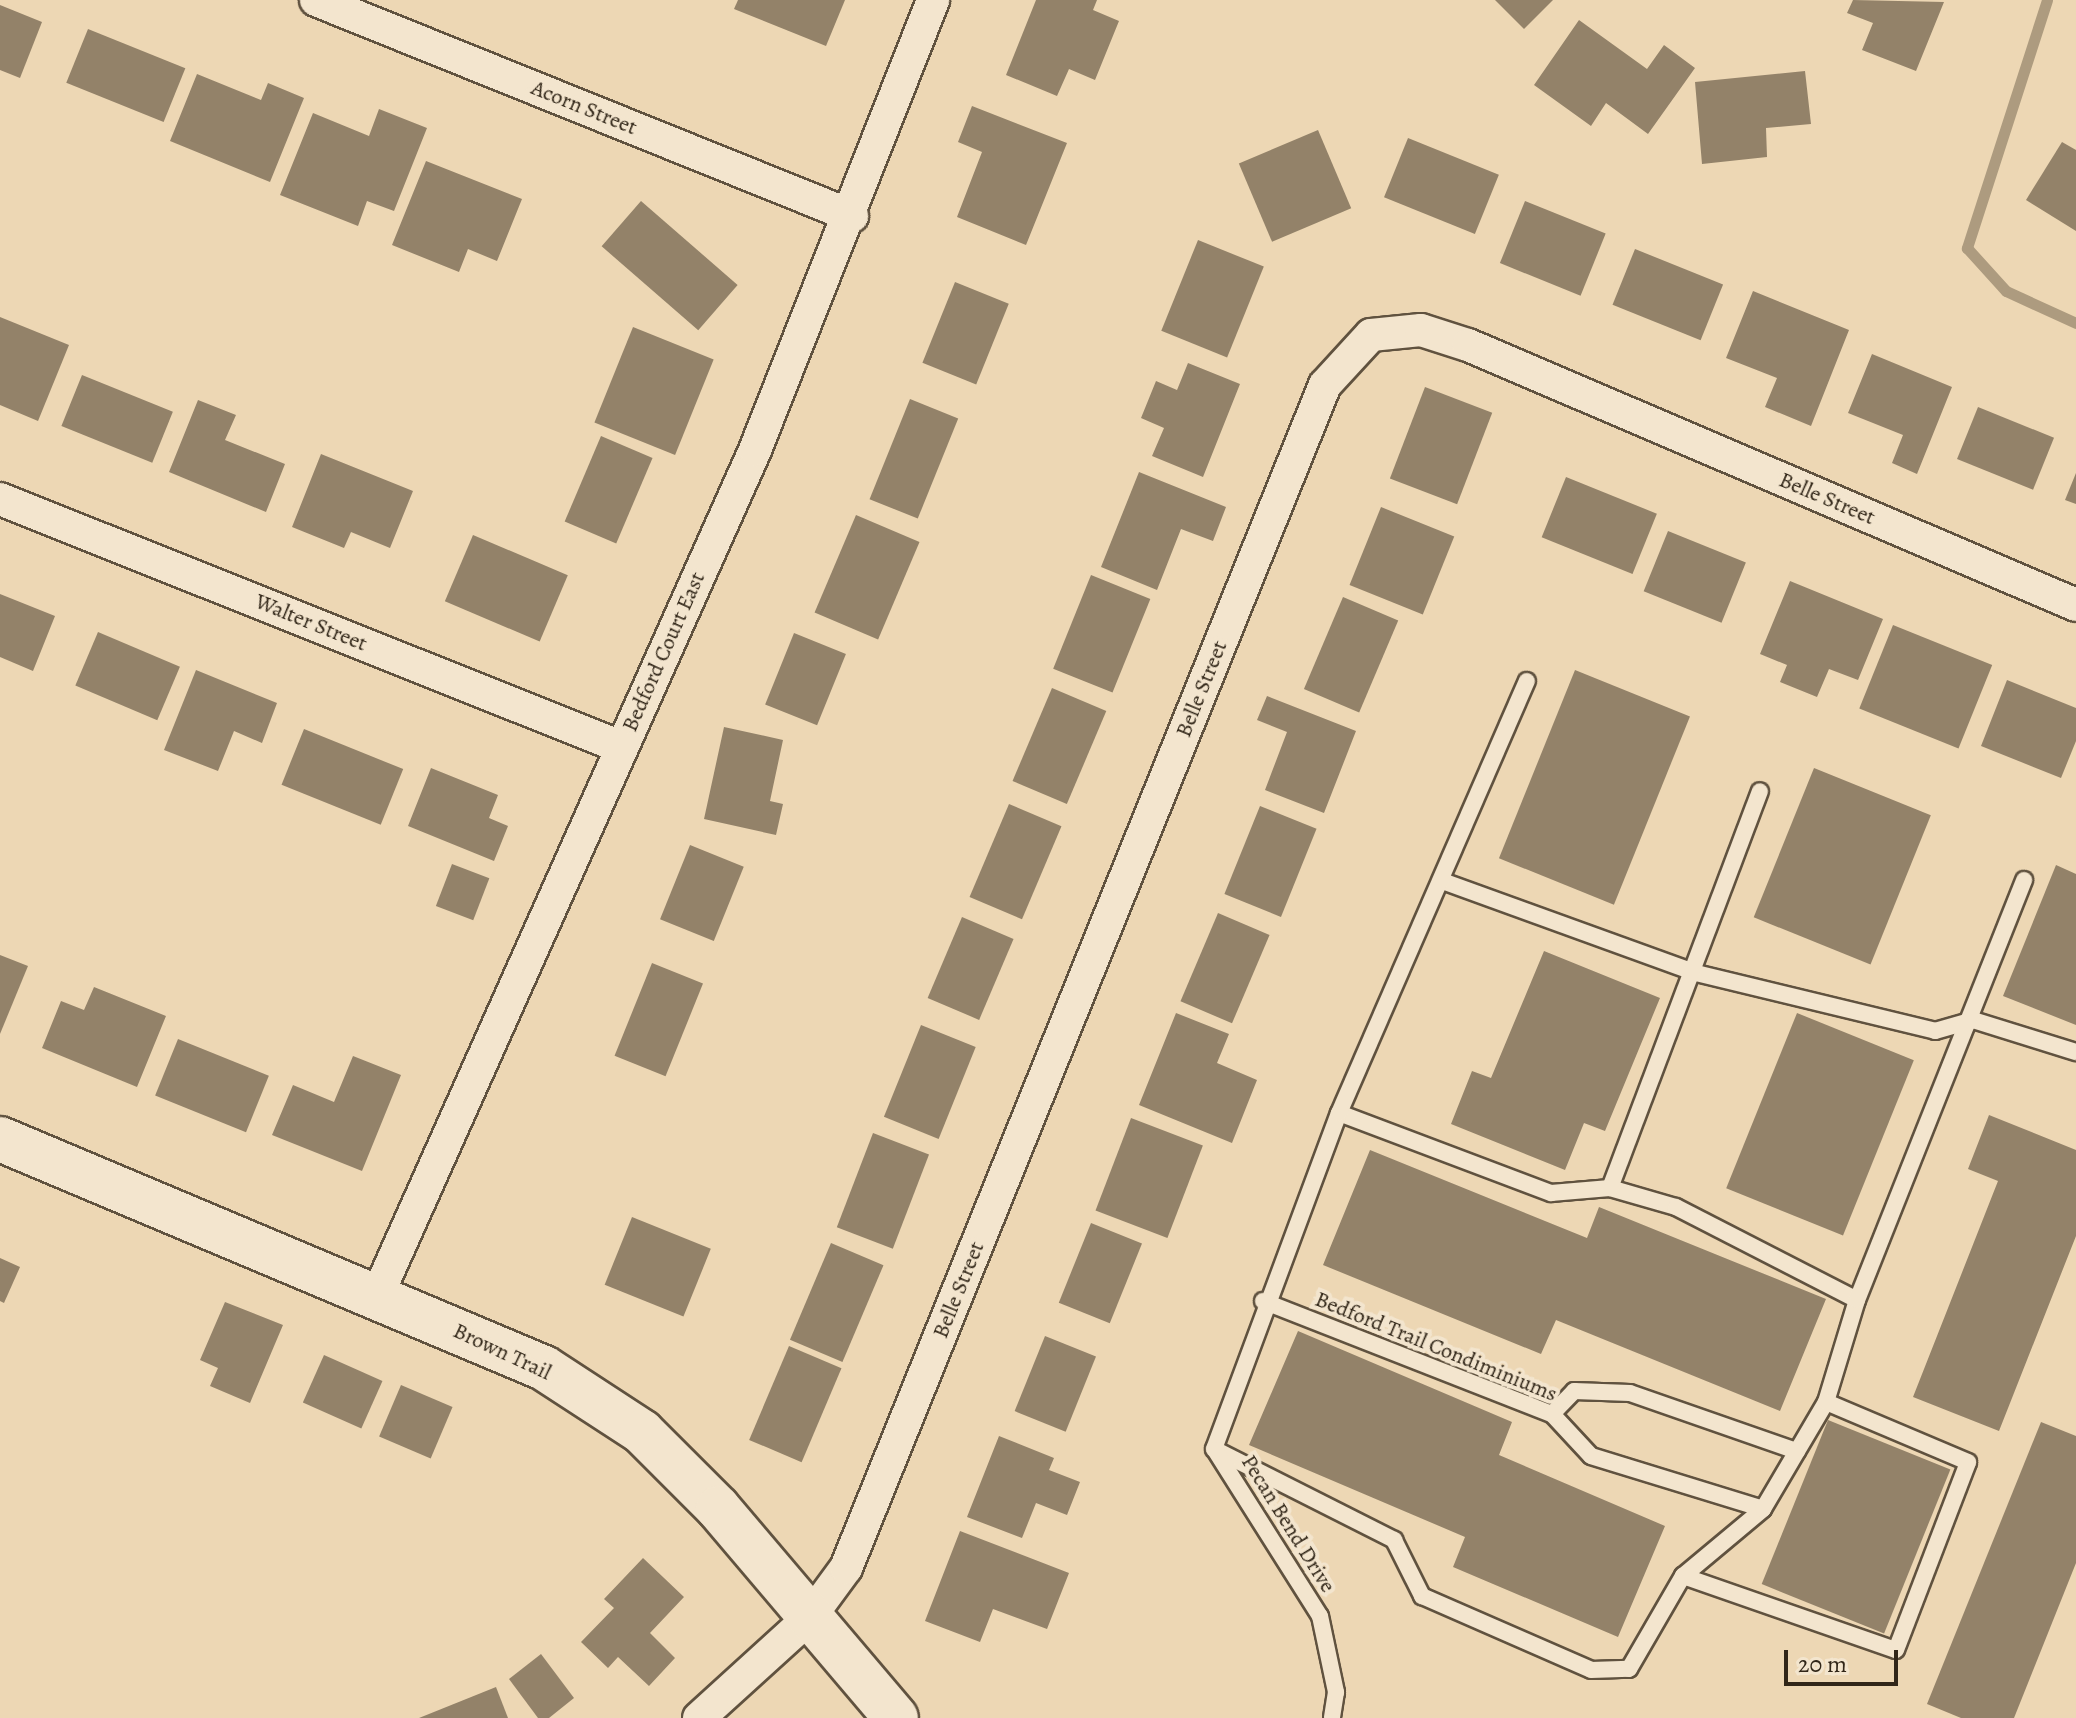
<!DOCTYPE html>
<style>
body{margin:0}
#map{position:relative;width:2076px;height:1718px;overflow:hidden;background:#edd7b4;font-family:Alegreya,serif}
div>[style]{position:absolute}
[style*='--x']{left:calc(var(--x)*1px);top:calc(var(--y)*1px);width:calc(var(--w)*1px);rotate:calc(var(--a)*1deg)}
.stream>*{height:11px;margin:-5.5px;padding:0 5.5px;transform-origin:5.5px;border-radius:5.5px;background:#ad9b7f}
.building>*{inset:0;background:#938269;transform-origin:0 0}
.roads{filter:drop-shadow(2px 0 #60523f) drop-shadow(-2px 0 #60523f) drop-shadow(0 2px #60523f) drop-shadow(0 -2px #60523f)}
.lane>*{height:16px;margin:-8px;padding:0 8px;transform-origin:8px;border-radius:8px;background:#f3e5ce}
.street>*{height:32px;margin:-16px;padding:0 16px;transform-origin:16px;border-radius:16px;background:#f3e5ce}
.secondary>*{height:44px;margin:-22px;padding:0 22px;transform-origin:22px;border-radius:22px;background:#f3e5ce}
span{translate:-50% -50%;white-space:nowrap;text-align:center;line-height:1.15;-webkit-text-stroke:8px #f3e5ce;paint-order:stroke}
.street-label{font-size:22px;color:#312618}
.scale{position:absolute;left:1784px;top:1650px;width:114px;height:36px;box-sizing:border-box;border:4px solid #312618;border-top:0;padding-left:10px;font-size:24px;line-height:28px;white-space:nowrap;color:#312618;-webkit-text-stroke:6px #f3e5ce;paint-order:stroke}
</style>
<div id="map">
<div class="stream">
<i style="--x:2047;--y:0;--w:261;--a:107.9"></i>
<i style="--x:1967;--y:248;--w:58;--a:47.8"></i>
<i style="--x:2006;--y:291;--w:77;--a:24.6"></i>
</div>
<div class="building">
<i style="clip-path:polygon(738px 0,845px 0,826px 46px,734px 9px)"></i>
<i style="clip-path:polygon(1036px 0,1097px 0,1093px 10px,1119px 21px,1095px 80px,1069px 69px,1057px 96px,1006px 75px)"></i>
<i style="clip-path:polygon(1495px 0,1553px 0,1524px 29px)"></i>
<i style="clip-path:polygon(1853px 0,1944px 2px,1916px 71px,1862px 50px,1873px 23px,1847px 13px)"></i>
<i style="clip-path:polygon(0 5px,42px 22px,20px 78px,0 70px)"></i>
<i style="clip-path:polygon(1579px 20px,1647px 69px,1664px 45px,1695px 68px,1648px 134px,1606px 103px,1591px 126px,1534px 85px)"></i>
<i style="left:88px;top:29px;width:105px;height:58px;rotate:22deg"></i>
<i style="clip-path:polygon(1805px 71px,1811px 124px,1766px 128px,1767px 157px,1702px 164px,1695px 82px)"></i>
<i style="clip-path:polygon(197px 74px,261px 100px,268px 83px,304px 98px,270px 182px,170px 141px)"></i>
<i style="clip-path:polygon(972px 106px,1067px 143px,1026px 245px,957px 217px,982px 152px,958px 142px)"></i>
<i style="clip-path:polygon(379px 109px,427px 128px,394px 211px,367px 201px,358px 226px,280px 195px,313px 113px,369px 136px)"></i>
<i style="left:1318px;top:130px;width:85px;height:86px;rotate:67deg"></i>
<i style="left:1408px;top:138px;width:98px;height:64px;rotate:22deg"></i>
<i style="clip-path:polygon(2062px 142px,2076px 150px,2076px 231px,2026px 200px)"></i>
<i style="clip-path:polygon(426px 161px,522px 199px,497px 261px,468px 249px,459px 272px,392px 245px)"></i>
<i style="left:641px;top:201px;width:128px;height:60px;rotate:41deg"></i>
<i style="left:1525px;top:201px;width:87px;height:67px;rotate:22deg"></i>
<i style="left:1198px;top:240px;width:71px;height:98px;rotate:22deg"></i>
<i style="left:1635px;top:249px;width:95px;height:60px;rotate:22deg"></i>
<i style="left:955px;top:282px;width:58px;height:87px;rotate:22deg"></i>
<i style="clip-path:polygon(1753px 291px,1849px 330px,1811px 426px,1765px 407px,1777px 378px,1726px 358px)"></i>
<i style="clip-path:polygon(0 317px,69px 345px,38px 421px,0 405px)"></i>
<i style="left:633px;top:327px;width:87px;height:103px;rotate:22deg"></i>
<i style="clip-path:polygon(1872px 354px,1952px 387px,1917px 474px,1892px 463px,1903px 435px,1848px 413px)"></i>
<i style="clip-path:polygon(1188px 363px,1240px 384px,1203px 477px,1152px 456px,1164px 428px,1141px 418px,1156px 381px,1177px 390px)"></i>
<i style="left:82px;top:375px;width:98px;height:55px;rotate:22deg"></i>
<i style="left:1425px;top:387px;width:72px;height:98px;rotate:21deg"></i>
<i style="left:910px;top:399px;width:52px;height:108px;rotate:22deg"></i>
<i style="clip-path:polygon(198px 400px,236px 415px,225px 440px,285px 464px,266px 512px,169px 472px)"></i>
<i style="left:1978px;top:407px;width:82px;height:56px;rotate:22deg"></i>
<i style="left:601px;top:436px;width:56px;height:93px;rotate:23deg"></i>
<i style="clip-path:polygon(321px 454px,413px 491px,390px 548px,351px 532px,344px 548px,292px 527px)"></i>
<i style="clip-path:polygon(1139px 472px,1226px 507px,1213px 541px,1181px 529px,1157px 590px,1101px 567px)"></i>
<i style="clip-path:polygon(2076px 473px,2076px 504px,2065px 500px)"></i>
<i style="left:1566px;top:477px;width:98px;height:65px;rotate:22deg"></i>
<i style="left:1381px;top:507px;width:79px;height:84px;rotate:22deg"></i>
<i style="left:856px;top:515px;width:69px;height:106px;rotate:23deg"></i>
<i style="left:1668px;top:531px;width:84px;height:65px;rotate:22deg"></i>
<i style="left:473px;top:535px;width:103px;height:72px;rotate:23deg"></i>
<i style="left:1091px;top:575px;width:64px;height:101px;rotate:22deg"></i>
<i style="clip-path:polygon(1790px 581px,1883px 619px,1858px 680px,1829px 669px,1817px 697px,1780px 682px,1787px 665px,1760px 654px)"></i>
<i style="clip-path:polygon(0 594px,55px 616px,33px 671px,0 657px)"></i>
<i style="left:1343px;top:597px;width:60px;height:100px;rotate:23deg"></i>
<i style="left:1893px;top:625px;width:107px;height:90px;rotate:22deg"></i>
<i style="left:98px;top:632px;width:89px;height:58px;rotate:23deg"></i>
<i style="left:794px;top:633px;width:56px;height:77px;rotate:22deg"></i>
<i style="clip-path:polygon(196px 670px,277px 703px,262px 743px,234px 731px,218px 771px,164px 750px)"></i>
<i style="left:1575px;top:670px;width:124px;height:203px;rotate:22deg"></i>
<i style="clip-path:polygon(2007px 680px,2076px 708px,2076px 741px,2061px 778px,1981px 746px)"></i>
<i style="left:1052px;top:688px;width:59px;height:101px;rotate:23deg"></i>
<i style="clip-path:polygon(1267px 696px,1356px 731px,1324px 813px,1265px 790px,1287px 732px,1257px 720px)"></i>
<i style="clip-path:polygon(724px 727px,783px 740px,770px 801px,783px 804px,776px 835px,704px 819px)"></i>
<i style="left:304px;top:729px;width:107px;height:60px;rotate:22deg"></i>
<i style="clip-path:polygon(431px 768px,498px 795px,489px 818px,508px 826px,494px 861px,408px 826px)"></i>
<i style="left:1814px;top:768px;width:126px;height:161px;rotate:22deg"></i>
<i style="left:1009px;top:804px;width:57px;height:101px;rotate:23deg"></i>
<i style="left:1260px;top:806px;width:61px;height:95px;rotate:22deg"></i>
<i style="left:690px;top:845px;width:58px;height:80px;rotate:22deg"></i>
<i style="left:452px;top:864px;width:40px;height:45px;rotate:21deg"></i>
<i style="clip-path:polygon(2056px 865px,2076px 874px,2076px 1025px,2003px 996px)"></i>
<i style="left:1218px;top:913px;width:56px;height:96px;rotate:23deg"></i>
<i style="left:962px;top:917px;width:56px;height:88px;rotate:23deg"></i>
<i style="clip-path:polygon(1544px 951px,1660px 998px,1605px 1131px,1584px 1123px,1565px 1170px,1451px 1124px,1472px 1071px,1491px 1078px)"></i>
<i style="clip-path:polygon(0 955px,28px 966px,0 1034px)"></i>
<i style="left:652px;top:963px;width:55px;height:100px;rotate:22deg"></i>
<i style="clip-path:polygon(94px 987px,166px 1016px,137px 1087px,42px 1048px,61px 1001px,84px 1010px)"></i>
<i style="clip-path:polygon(1176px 1013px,1229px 1034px,1217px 1063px,1257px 1080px,1232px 1143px,1139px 1105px)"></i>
<i style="left:1797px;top:1013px;width:126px;height:189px;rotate:22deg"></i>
<i style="left:921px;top:1025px;width:59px;height:99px;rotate:22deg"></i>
<i style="left:178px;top:1039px;width:98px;height:61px;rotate:22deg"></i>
<i style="clip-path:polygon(353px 1056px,401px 1075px,362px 1171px,272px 1135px,293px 1085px,334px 1102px)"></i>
<i style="clip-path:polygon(1989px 1115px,2076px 1150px,2076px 1236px,1999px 1431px,1913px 1397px,1998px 1181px,1968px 1169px)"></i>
<i style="left:1131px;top:1118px;width:77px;height:99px;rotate:21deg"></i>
<i style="left:873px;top:1133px;width:60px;height:101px;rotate:21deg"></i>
<i style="clip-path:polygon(1370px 1150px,1587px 1238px,1599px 1207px,1826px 1299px,1780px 1411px,1556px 1320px,1541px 1354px,1323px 1265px)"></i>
<i style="left:632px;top:1217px;width:85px;height:73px;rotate:22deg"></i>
<i style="left:1091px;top:1223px;width:55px;height:86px;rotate:22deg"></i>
<i style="left:831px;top:1243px;width:57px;height:105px;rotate:23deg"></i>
<i style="clip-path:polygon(0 1258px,20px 1267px,4px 1303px,0 1301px)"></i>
<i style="clip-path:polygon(225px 1302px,283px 1325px,250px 1403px,210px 1386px,218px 1368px,200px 1360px)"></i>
<i style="clip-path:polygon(1298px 1331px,1512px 1422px,1499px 1455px,1665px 1526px,1618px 1637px,1453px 1567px,1465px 1537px,1249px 1445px)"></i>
<i style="left:1045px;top:1336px;width:55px;height:81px;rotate:22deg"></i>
<i style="left:789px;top:1346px;width:57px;height:102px;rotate:23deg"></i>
<i style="left:324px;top:1355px;width:64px;height:52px;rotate:24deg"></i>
<i style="left:401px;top:1385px;width:56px;height:56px;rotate:23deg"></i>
<i style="left:1828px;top:1420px;width:132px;height:177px;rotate:22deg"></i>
<i style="clip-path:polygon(2041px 1422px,2076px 1436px,2076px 1563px,2014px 1718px,1961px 1718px,1927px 1704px)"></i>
<i style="clip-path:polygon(999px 1436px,1054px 1458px,1049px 1470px,1080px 1482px,1067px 1515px,1036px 1503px,1022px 1538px,967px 1517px)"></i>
<i style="clip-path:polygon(960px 1531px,1069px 1573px,1047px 1629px,993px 1609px,980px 1642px,925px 1621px)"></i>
<i style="clip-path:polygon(643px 1558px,684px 1597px,650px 1633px,675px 1658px,649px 1686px,618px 1657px,608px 1668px,581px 1642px,614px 1608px,604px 1599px)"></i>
<i style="clip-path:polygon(541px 1654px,574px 1698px,549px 1718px,538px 1718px,509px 1679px)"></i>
<i style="clip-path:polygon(496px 1687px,508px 1718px,419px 1718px)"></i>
</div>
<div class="roads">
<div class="lane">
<i style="--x:1445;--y:882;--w:267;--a:19.9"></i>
<i style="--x:1696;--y:973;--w:246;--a:13.6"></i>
<i style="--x:1935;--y:1031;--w:40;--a:-16"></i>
<i style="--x:1973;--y:1020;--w:108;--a:17.3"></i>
<i style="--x:1339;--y:1113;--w:227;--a:20.7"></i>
<i style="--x:1551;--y:1193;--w:59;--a:-4.8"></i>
<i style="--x:1610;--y:1188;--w:69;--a:16.1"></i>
<i style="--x:1676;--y:1207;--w:203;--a:27.2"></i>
<i style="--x:1610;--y:1188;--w:424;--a:-69.3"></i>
<i style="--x:1263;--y:1301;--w:310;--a:21.4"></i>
<i style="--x:1552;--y:1414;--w:57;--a:47.1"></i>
<i style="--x:1591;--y:1456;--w:180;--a:17.1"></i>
<i style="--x:1552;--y:1414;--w:32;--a:-46"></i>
<i style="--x:1574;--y:1391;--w:56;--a:2"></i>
<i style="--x:1630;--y:1393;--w:177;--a:19.2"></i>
<i style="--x:1214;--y:1449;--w:202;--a:26.8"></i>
<i style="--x:1394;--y:1540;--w:63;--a:63.4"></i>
<i style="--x:1422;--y:1596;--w:184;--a:23.6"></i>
<i style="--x:1591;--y:1670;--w:38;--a:-2"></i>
<i style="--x:1629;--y:1669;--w:108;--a:-59.9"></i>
<i style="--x:1683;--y:1576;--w:104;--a:-39.9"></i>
<i style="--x:1763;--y:1509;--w:124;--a:-59.5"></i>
<i style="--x:1826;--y:1402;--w:107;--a:-73.1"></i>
<i style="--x:1857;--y:1300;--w:452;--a:-68.3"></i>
<i style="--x:1214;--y:1449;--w:358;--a:-69.6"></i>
<i style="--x:1339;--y:1113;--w:471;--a:-66.5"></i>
<i style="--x:1215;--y:1450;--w:196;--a:57.7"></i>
<i style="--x:1320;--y:1616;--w:78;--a:78.1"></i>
<i style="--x:1336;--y:1692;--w:26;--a:99"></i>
<i style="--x:1683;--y:1576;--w:225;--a:19.2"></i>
<i style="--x:1896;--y:1650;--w:201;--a:-69"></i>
<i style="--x:1968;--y:1462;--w:154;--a:-157.1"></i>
</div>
<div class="street">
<i style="--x:316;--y:0;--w:578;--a:21.95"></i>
<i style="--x:0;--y:499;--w:669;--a:21.77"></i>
<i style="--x:377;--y:1296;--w:927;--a:-65.92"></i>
<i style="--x:755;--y:450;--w:484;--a:-68.4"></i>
<i style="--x:699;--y:1718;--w:150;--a:-42.3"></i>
<i style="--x:810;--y:1617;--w:61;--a:-53.7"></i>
<i style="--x:846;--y:1568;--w:1276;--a:-67.96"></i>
<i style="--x:1325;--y:385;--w:68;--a:-47.4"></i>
<i style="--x:1371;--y:335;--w:50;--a:-5.7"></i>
<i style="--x:1421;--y:330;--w:49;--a:17.7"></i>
<i style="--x:1468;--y:345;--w:661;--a:23.15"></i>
</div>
<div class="secondary">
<i style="--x:0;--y:1139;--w:590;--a:22.83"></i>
<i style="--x:544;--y:1368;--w:117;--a:33.1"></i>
<i style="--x:642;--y:1432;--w:107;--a:45"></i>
<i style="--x:718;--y:1508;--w:275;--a:49.7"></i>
</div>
</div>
<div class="street-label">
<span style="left:584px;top:108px;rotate:22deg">Acorn Street</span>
<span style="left:1827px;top:499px;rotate:23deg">Belle Street</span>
<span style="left:311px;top:623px;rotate:22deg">Walter Street</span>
<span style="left:664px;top:652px;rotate:-66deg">Bedford Court East</span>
<span style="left:1202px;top:689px;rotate:-68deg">Belle Street</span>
<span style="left:959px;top:1290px;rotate:-68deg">Belle Street</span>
<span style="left:1436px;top:1347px;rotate:22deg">Bedford Trail Condiminiums</span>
<span style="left:502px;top:1352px;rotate:25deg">Brown Trail</span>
<span style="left:1288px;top:1524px;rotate:58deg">Pecan Bend Drive</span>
</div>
<div class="scale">20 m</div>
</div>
